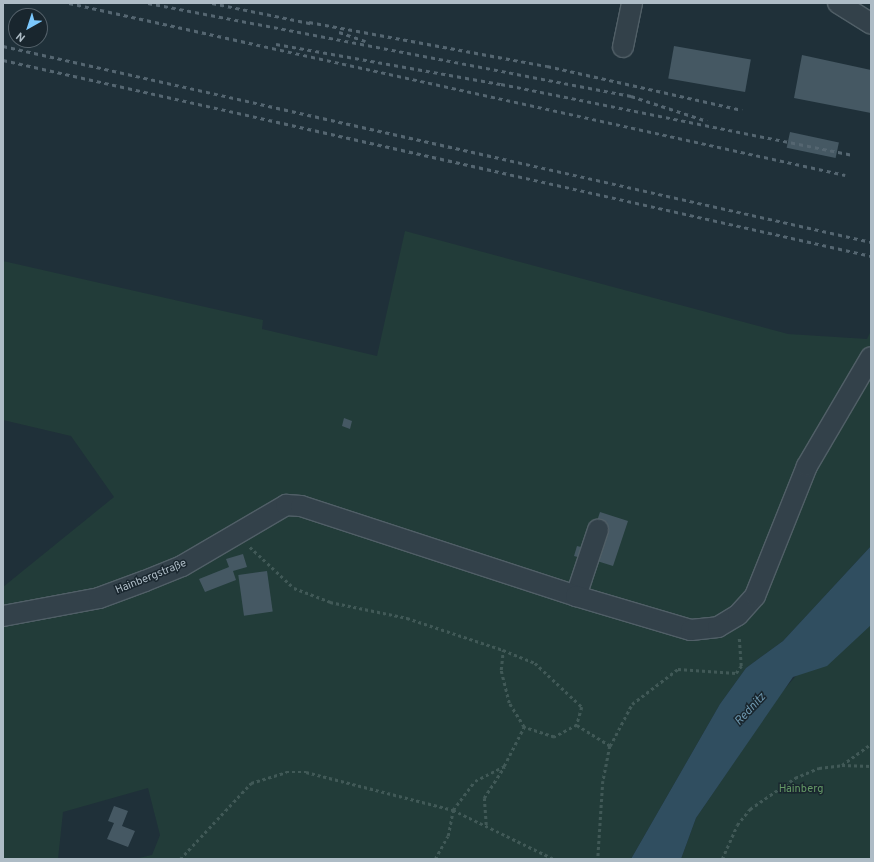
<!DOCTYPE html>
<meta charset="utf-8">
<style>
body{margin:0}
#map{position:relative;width:874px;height:862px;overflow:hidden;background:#1f3039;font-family:Overpass,sans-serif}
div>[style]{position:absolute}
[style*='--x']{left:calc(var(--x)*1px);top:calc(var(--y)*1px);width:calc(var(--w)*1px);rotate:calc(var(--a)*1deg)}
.green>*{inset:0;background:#223c39}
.water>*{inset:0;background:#304e60}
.building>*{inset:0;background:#455863;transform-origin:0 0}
.path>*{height:2.5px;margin-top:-1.25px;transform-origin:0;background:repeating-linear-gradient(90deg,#415957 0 3px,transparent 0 6px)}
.roads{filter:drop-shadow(1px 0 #515f67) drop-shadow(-1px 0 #515f67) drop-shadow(0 1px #515f67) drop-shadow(0 -1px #515f67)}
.minor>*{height:20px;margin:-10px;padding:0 10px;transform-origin:10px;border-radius:10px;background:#33414a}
.rail>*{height:3px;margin-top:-1.5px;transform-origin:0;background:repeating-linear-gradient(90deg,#556671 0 4px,transparent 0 8px)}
span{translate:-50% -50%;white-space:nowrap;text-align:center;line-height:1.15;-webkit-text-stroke:3px #19262e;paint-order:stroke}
.street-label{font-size:11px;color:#aebcc6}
.park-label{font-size:11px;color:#649865}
.water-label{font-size:12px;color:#6c95ac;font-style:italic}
.frame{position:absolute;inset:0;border:4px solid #aebcc6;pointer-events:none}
.north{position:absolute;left:8px;top:8px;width:40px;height:40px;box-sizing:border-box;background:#19262e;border:1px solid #55626b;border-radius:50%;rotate:219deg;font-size:11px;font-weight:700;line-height:16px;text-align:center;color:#aebcc6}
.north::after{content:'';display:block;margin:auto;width:14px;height:18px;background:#7cc8fd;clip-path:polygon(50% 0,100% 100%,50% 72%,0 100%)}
</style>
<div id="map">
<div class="green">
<i style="clip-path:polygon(405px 231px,788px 334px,867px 339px,871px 331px,871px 546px,783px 641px,746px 668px,720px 704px,631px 859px,134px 859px,152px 855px,160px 835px,148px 788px,63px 812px,58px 859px,3px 859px,3px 587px,114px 497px,71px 436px,3px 420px,3px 261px,263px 320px,262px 329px,377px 356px)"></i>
<i style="clip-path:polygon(871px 590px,871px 859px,681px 859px,696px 818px,781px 693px)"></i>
</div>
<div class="water">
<i style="clip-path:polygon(871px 546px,871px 625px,827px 666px,793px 677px,696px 818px,681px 859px,631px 859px,720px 704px,746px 668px,783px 641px)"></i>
</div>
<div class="building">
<i style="left:674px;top:46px;width:78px;height:33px;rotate:10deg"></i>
<i style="clip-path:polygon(802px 55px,871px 70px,871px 113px,794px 98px)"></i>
<i style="left:790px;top:132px;width:50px;height:16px;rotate:12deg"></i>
<i style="clip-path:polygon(344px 418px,352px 421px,350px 429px,342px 426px)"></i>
<i style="clip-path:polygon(600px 512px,628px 521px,613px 566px,597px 561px,608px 525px,597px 521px)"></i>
<i style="clip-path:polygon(577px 546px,585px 548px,581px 558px,574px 556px)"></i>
<i style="clip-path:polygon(243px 554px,247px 567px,233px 571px,236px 580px,205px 592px,199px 579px,229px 567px,226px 559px)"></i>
<i style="left:267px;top:571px;width:41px;height:29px;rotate:82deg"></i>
<i style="clip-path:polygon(114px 806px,128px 811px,122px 826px,135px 831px,128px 847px,107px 839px,114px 823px,108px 821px)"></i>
</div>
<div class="path">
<i style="--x:250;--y:547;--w:60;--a:43"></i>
<i style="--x:294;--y:588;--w:39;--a:21"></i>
<i style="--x:330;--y:602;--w:79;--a:11.7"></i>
<i style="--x:407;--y:618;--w:101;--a:18.4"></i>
<i style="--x:503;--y:650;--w:35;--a:22"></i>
<i style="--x:535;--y:663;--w:64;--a:43.1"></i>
<i style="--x:582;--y:707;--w:19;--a:106"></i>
<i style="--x:577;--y:725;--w:26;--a:152"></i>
<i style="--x:554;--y:737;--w:32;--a:-162"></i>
<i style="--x:524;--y:727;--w:28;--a:-122"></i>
<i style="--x:509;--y:703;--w:34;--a:-104"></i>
<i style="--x:501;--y:670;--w:20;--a:-84"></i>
<i style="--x:577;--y:725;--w:39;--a:32"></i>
<i style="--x:610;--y:746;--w:36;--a:101"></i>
<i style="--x:603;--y:781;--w:78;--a:93.7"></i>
<i style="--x:610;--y:746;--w:47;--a:-62.4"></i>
<i style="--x:632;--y:704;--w:58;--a:-37.3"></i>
<i style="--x:678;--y:669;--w:58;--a:3.9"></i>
<i style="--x:736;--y:673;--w:9;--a:-54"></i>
<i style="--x:741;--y:666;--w:30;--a:-94"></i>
<i style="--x:842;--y:765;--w:29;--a:2"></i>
<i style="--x:486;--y:825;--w:27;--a:-94"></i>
<i style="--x:484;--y:798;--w:37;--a:-57"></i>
<i style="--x:180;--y:859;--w:104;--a:-46.9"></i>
<i style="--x:251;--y:783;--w:37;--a:-17"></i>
<i style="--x:286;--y:772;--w:20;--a:0"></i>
<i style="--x:306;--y:772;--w:152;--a:14.5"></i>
<i style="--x:453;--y:810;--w:112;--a:25.9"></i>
<i style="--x:435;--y:859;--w:26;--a:-61"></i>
<i style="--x:448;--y:836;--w:26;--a:-79"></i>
<i style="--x:453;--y:810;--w:36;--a:-53"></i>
<i style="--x:475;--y:781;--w:33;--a:-27"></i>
<i style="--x:504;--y:766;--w:44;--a:-62.9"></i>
<i style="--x:722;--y:859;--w:37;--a:-66"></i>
<i style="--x:737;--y:825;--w:21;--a:-51"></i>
<i style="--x:750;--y:809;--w:55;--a:-34.6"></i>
<i style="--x:795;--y:778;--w:26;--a:-23"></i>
<i style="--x:819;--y:768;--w:23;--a:-7"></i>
<i style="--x:842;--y:765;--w:36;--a:-36"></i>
</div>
<div class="roads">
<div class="minor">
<i style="--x:838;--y:3;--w:39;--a:32"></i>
<i style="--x:623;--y:47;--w:45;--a:-78.4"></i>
<i style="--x:576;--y:596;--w:70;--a:-71.6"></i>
<i style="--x:3;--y:616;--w:98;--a:-10.6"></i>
<i style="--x:99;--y:598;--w:49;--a:-20.3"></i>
<i style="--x:145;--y:581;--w:40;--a:-22"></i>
<i style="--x:182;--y:566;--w:121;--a:-30.4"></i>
<i style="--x:286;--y:505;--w:15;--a:4"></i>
<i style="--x:301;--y:506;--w:289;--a:18.1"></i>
<i style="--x:576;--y:596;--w:120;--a:16.5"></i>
<i style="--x:691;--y:630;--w:27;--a:-6"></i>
<i style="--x:718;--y:627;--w:23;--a:-31"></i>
<i style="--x:738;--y:615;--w:25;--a:-48"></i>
<i style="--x:755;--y:596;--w:140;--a:-68.2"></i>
<i style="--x:807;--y:466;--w:126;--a:-59.6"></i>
</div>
</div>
<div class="rail">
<i style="--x:69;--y:3;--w:795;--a:12.5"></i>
<i style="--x:148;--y:3;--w:492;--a:10.9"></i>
<i style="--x:631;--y:96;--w:80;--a:18.2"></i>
<i style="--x:212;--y:3;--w:104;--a:11.6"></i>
<i style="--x:309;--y:22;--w:242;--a:10.5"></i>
<i style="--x:547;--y:66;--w:200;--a:12.7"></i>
<i style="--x:339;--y:32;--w:28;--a:19"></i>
<i style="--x:276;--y:44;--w:229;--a:10.1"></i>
<i style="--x:501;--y:84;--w:359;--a:11.4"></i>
<i style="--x:3;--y:46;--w:890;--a:12.72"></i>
<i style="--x:3;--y:60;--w:890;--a:12.72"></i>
</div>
<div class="street-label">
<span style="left:151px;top:577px;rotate:-22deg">Hainbergstraße</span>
</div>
<div class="park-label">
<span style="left:801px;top:789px">Hainberg</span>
</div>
<div class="water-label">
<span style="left:751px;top:710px;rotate:-47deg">Rednitz</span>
</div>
<div class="frame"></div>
<div class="north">N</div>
</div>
